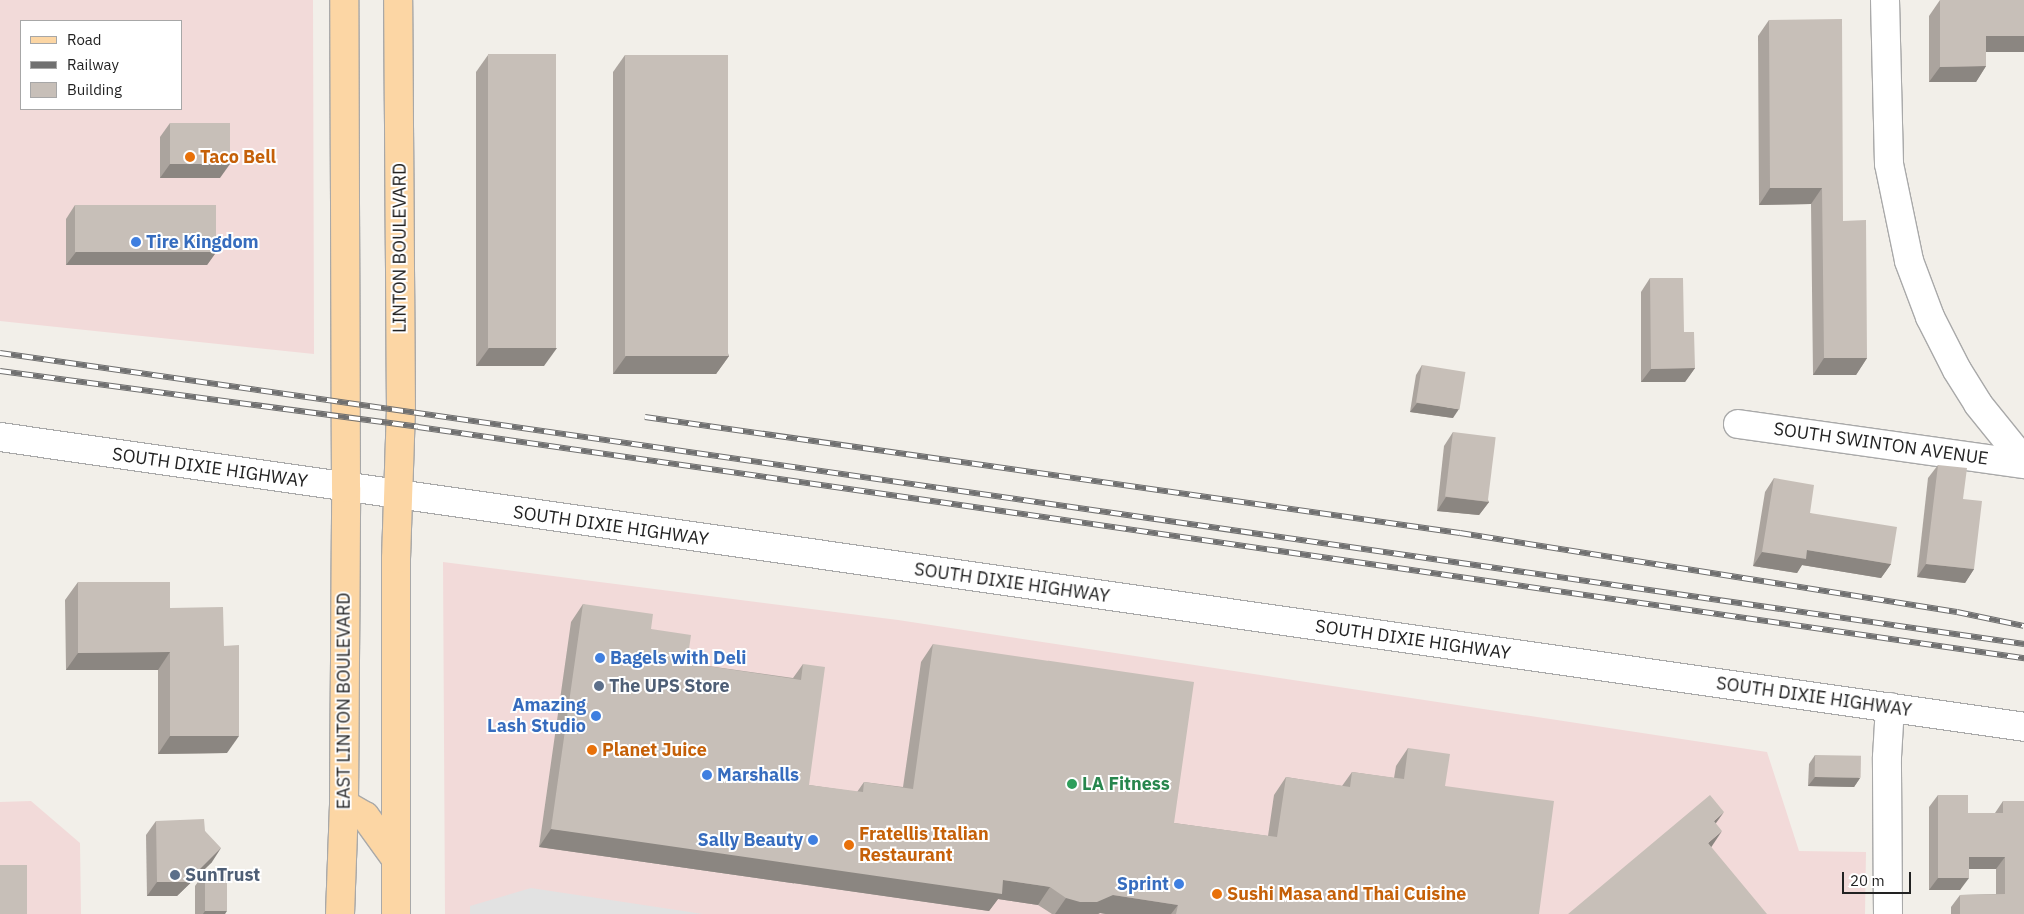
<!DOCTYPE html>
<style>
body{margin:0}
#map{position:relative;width:2024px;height:914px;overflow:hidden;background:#f2efe9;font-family:"IBM Plex Sans",sans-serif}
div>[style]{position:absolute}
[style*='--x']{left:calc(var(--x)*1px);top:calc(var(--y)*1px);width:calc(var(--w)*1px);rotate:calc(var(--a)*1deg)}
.commercial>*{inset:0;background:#f2dad9}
.parking>*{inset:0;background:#e2e2e2}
.roads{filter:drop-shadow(1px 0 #a9a9a9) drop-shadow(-1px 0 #a9a9a9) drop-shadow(0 1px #a9a9a9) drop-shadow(0 -1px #a9a9a9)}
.minor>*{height:28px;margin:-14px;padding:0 14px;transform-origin:14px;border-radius:14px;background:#fff}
.major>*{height:28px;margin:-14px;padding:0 14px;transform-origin:14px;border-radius:14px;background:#fcd6a4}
.rail>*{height:5.5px;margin-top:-2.75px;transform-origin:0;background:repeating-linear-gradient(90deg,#fff 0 11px,#707070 0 22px);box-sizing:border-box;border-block:1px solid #707070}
.wall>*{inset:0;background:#aba49e}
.shaded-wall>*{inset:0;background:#8b8681}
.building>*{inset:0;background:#c7bfb8;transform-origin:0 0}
.dots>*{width:14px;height:14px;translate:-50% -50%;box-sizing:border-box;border:2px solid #fff;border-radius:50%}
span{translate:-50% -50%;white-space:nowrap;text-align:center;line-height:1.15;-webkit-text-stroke:4px #fff;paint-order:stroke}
.food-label{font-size:18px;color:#c56008;font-weight:700}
.left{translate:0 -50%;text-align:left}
.shop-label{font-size:18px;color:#366cbe;font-weight:700}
.right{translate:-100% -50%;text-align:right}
.street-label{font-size:18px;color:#222}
.service-label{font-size:18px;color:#4e5e75;font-weight:700}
.leisure-label{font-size:18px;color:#27864d;font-weight:700}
.legend{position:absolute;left:20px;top:20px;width:162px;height:90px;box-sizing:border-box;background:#fff;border:1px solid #a7a7a7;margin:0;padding:6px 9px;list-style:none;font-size:15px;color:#222}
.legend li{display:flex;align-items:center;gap:10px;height:25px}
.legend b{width:25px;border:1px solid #a7a7a7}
.scale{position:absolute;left:1842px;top:872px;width:69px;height:22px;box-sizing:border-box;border:2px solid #222;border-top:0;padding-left:6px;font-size:15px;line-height:18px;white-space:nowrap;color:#222;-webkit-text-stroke:4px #fff;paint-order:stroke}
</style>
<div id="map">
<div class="commercial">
<i style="clip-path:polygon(evenodd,0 0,313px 0,314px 354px,0 321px,0 0,21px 21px,181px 21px,181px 109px,21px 109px,21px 21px)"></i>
<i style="clip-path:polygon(443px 562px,898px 620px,1767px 752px,1799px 851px,1866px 852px,1865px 914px,445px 914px)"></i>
<i style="clip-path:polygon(31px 801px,80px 843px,81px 914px,0 914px,0 802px)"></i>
</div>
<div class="parking">
<i style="clip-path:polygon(531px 888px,703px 914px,470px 914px,470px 906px)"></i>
</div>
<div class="roads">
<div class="minor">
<i style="--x:1885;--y:0;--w:164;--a:88.6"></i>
<i style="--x:1889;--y:164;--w:99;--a:78.3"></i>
<i style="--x:1909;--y:261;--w:60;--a:69.4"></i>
<i style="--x:1930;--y:317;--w:59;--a:63"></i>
<i style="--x:1957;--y:370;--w:40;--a:58"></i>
<i style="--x:1978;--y:404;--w:73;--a:51.1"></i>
<i style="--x:1738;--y:424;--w:289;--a:8"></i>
<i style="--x:0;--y:437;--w:2045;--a:8.15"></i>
<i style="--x:1888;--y:914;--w:157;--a:-90.4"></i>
<i style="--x:1887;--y:757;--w:50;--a:-86.6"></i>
</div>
<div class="major">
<i style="--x:344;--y:804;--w:24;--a:30"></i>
<i style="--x:365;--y:816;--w:53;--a:54.2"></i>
<i style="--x:340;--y:914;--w:110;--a:-87.9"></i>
<i style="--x:344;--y:804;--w:316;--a:-89.6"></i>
<i style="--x:346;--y:488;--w:488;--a:-90.2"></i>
<i style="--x:396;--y:914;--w:355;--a:-90"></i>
<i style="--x:396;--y:559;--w:148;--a:-88.1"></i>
<i style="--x:401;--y:411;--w:411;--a:-90.4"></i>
</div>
</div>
<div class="rail">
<i style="--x:0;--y:353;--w:2045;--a:8.18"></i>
<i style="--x:0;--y:371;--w:422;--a:7.6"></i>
<i style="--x:418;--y:427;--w:1623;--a:8.19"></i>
<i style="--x:645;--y:417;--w:823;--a:8.1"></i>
<i style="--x:1460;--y:533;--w:503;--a:9.03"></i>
<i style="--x:1957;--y:612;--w:68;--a:11.8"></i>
</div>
<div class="wall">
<i style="clip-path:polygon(1940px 0,2024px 0,2024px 52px,1986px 52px,1986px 66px,1976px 82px,1929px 82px,1929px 16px)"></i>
<i style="clip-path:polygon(1769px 20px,1843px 221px,1867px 358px,1856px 375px,1813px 375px,1811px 204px,1759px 205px,1758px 36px)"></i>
<i style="clip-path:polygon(488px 55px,544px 366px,476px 366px,476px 72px)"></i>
<i style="clip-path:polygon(625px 55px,729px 356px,716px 374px,613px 374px,613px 72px)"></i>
<i style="clip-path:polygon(170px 123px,220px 178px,160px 178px,160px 137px)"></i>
<i style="clip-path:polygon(75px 205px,217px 251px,207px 265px,66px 265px,66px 219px)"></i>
<i style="clip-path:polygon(1650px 278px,1684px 332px,1695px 368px,1685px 382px,1641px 382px,1641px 292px)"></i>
<i style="clip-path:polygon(1422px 365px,1453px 418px,1410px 412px,1416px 375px)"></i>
<i style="clip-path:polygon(1453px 432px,1489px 502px,1479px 515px,1437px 511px,1444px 446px)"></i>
<i style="clip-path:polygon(1938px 465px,1963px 499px,1974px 569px,1965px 583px,1917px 577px,1928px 478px)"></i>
<i style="clip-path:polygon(1774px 478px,1810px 513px,1891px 564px,1881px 578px,1802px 565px,1797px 573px,1753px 566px,1765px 492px)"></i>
<i style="clip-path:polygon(78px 582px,170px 608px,224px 646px,227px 753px,158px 754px,158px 670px,66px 670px,65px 600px)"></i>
<i style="clip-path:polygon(583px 604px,651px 629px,687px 663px,793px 678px,803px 664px,809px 785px,857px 792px,864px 782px,903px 787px,921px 662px,933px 644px,1174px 823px,1268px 836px,1274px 795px,1286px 777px,1342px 786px,1352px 772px,1394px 778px,1396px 766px,1408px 748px,1445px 786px,1539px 914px,1106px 914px,1100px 913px,1098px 914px,1052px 914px,1038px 905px,998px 899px,989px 911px,539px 847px,571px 622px)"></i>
<i style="clip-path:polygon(1815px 755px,1860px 778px,1854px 787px,1808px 786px,1809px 764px)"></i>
<i style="clip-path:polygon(1938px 795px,1968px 813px,1995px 813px,2003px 801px,2024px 914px,1951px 914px,1951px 907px,1960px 895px,1996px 894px,1996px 869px,1969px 869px,1960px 890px,1929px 890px,1929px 807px)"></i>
<i style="clip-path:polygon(156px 821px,205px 831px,212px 862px,177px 896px,147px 896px,146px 835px)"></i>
<i style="clip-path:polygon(205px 872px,225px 914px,195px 914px,195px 886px)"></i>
</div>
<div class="shaded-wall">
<i style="clip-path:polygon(1986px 36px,2024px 36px,2024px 52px,1976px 52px)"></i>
<i style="clip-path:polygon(1986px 66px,1976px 82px,1929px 82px,1940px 67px)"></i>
<i style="clip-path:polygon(170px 164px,230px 164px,220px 178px,160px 178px)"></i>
<i style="clip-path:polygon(1770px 188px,1822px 188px,1811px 204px,1759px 205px)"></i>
<i style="clip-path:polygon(217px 251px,207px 265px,66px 265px,76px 252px)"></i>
<i style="clip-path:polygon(489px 348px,557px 348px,544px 366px,476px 366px)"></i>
<i style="clip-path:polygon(626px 356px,729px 356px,716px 374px,613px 374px)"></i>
<i style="clip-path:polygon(1824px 358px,1867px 358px,1856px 375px,1813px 375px)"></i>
<i style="clip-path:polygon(1695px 368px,1685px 382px,1641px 382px,1651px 369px)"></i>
<i style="clip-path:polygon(1417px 403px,1459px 409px,1453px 418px,1410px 412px)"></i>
<i style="clip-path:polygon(1446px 497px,1489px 502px,1479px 515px,1437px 511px)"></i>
<i style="clip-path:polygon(1807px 550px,1891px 564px,1881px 578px,1802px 565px,1797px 573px,1753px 566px,1762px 552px)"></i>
<i style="clip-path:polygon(1926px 564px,1974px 569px,1965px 583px,1917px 577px)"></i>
<i style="clip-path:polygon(170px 652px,158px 670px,66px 670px,78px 653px)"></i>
<i style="clip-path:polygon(170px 736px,239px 736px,227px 753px,158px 754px)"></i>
<i style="clip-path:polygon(1815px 777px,1860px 778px,1854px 787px,1808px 786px)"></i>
<i style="clip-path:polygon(1724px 812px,1711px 830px,1714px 821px)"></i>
<i style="clip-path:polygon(551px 829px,1003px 880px,1050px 887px,1038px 905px,998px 899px,989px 911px,539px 847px)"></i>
<i style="clip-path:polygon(1722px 831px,1710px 849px,1708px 843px)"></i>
<i style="clip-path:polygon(221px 848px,212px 862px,177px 896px,147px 896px,157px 882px)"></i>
<i style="clip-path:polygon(1969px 857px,2005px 857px,1996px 869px,1960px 869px)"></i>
<i style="clip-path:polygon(1938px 878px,1969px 878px,1960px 890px,1929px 890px)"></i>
<i style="clip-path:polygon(1113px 895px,1178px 905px,1171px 914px,1106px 914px,1100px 913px,1098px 914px,1055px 914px,1066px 898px)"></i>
<i style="clip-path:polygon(205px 911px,227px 911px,225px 914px,203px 914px)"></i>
</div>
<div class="building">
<i style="clip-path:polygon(1940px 0,2024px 0,2024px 36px,1986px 36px,1986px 66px,1940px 67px)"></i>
<i style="clip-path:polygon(1842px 19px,1843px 221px,1866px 220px,1867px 358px,1824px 358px,1822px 188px,1770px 188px,1769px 20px)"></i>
<i style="left:556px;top:54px;width:294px;height:68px;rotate:90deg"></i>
<i style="left:625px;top:55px;width:103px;height:301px"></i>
<i style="left:170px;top:123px;width:60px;height:41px"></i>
<i style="left:75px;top:205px;width:141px;height:47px"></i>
<i style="clip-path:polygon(1650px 278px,1683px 278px,1684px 332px,1694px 332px,1695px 368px,1651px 369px)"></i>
<i style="left:1422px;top:365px;width:44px;height:38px;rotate:9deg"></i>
<i style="left:1453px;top:432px;width:43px;height:65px;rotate:7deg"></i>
<i style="clip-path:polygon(1938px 465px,1967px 468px,1963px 499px,1982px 501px,1974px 569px,1926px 564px)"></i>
<i style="clip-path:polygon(1774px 478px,1814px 485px,1810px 513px,1897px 527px,1891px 564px,1807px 550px,1806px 559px,1762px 552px)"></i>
<i style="clip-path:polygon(78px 582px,170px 582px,170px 608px,223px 607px,224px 646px,239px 645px,239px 736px,170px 736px,170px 652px,78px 653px)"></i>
<i style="clip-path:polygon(583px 604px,653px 614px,651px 629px,691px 635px,687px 663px,801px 680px,803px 664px,825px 667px,809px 785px,863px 792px,864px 782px,913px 789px,933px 644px,1194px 682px,1174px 823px,1277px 837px,1286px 777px,1350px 787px,1352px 772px,1404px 779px,1408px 748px,1450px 754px,1445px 786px,1554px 801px,1539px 914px,1176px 914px,1178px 905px,1113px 895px,1097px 902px,1080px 902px,1066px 898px,1050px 887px,1003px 880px,1002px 894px,551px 829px)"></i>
<i style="left:1815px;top:755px;width:46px;height:22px;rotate:1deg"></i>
<i style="clip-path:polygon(1710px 795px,1724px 812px,1714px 821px,1722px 831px,1708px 843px,1767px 914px,1568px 914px)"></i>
<i style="clip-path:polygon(1938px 795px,1968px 795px,1968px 813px,2003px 813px,2003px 801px,2024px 801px,2024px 914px,1960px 914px,1960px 895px,2005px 894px,2005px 857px,1969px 857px,1969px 878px,1938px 878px)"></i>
<i style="clip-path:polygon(204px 819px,205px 831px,221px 848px,187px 882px,157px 882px,156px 821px)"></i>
<i style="left:27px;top:865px;width:49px;height:27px;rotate:90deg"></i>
<i style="left:205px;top:872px;width:22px;height:39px"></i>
</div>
<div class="dots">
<i style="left:190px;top:157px;background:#e8710a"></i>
<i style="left:136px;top:242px;background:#3f7fe0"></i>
<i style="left:600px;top:658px;background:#3f7fe0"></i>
<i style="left:599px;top:686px;background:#5c6f8a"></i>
<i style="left:596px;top:716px;background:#3f7fe0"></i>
<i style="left:592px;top:750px;background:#e8710a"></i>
<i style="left:707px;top:775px;background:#3f7fe0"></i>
<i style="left:1072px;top:784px;background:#2e9e5b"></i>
<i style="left:813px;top:840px;background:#3f7fe0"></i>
<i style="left:849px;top:845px;background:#e8710a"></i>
<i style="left:175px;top:875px;background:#5c6f8a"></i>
<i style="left:1179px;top:884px;background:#3f7fe0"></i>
<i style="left:1217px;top:894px;background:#e8710a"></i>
</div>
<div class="food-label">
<span class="left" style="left:200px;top:157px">Taco Bell</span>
<span class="left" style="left:602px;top:750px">Planet Juice</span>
<span class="left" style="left:859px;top:845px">Fratellis Italian<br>Restaurant</span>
<span class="left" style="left:1227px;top:894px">Sushi Masa and Thai Cuisine</span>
</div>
<div class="shop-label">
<span class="left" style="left:146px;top:242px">Tire Kingdom</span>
<span class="left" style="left:610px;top:658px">Bagels with Deli</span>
<span class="right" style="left:586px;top:716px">Amazing<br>Lash Studio</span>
<span class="left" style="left:717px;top:775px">Marshalls</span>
<span class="right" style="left:803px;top:840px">Sally Beauty</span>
<span class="right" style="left:1169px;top:884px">Sprint</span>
</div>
<div class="street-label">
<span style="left:400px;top:248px;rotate:-90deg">LINTON BOULEVARD</span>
<span style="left:1881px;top:444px;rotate:8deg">SOUTH SWINTON AVENUE</span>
<span style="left:210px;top:468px;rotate:8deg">SOUTH DIXIE HIGHWAY</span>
<span style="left:611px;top:526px;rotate:8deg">SOUTH DIXIE HIGHWAY</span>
<span style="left:1012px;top:583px;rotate:8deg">SOUTH DIXIE HIGHWAY</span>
<span style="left:1413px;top:640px;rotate:8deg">SOUTH DIXIE HIGHWAY</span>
<span style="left:1814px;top:697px;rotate:8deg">SOUTH DIXIE HIGHWAY</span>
<span style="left:344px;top:701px;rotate:-90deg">EAST LINTON BOULEVARD</span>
</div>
<div class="service-label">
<span class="left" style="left:609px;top:686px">The UPS Store</span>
<span class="left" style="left:185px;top:875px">SunTrust</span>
</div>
<div class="leisure-label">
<span class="left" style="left:1082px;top:784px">LA Fitness</span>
</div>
<ul class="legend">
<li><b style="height:6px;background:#fcd6a4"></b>Road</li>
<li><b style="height:6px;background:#707070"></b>Railway</li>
<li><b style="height:14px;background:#c7bfb8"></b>Building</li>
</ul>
<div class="scale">20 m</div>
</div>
